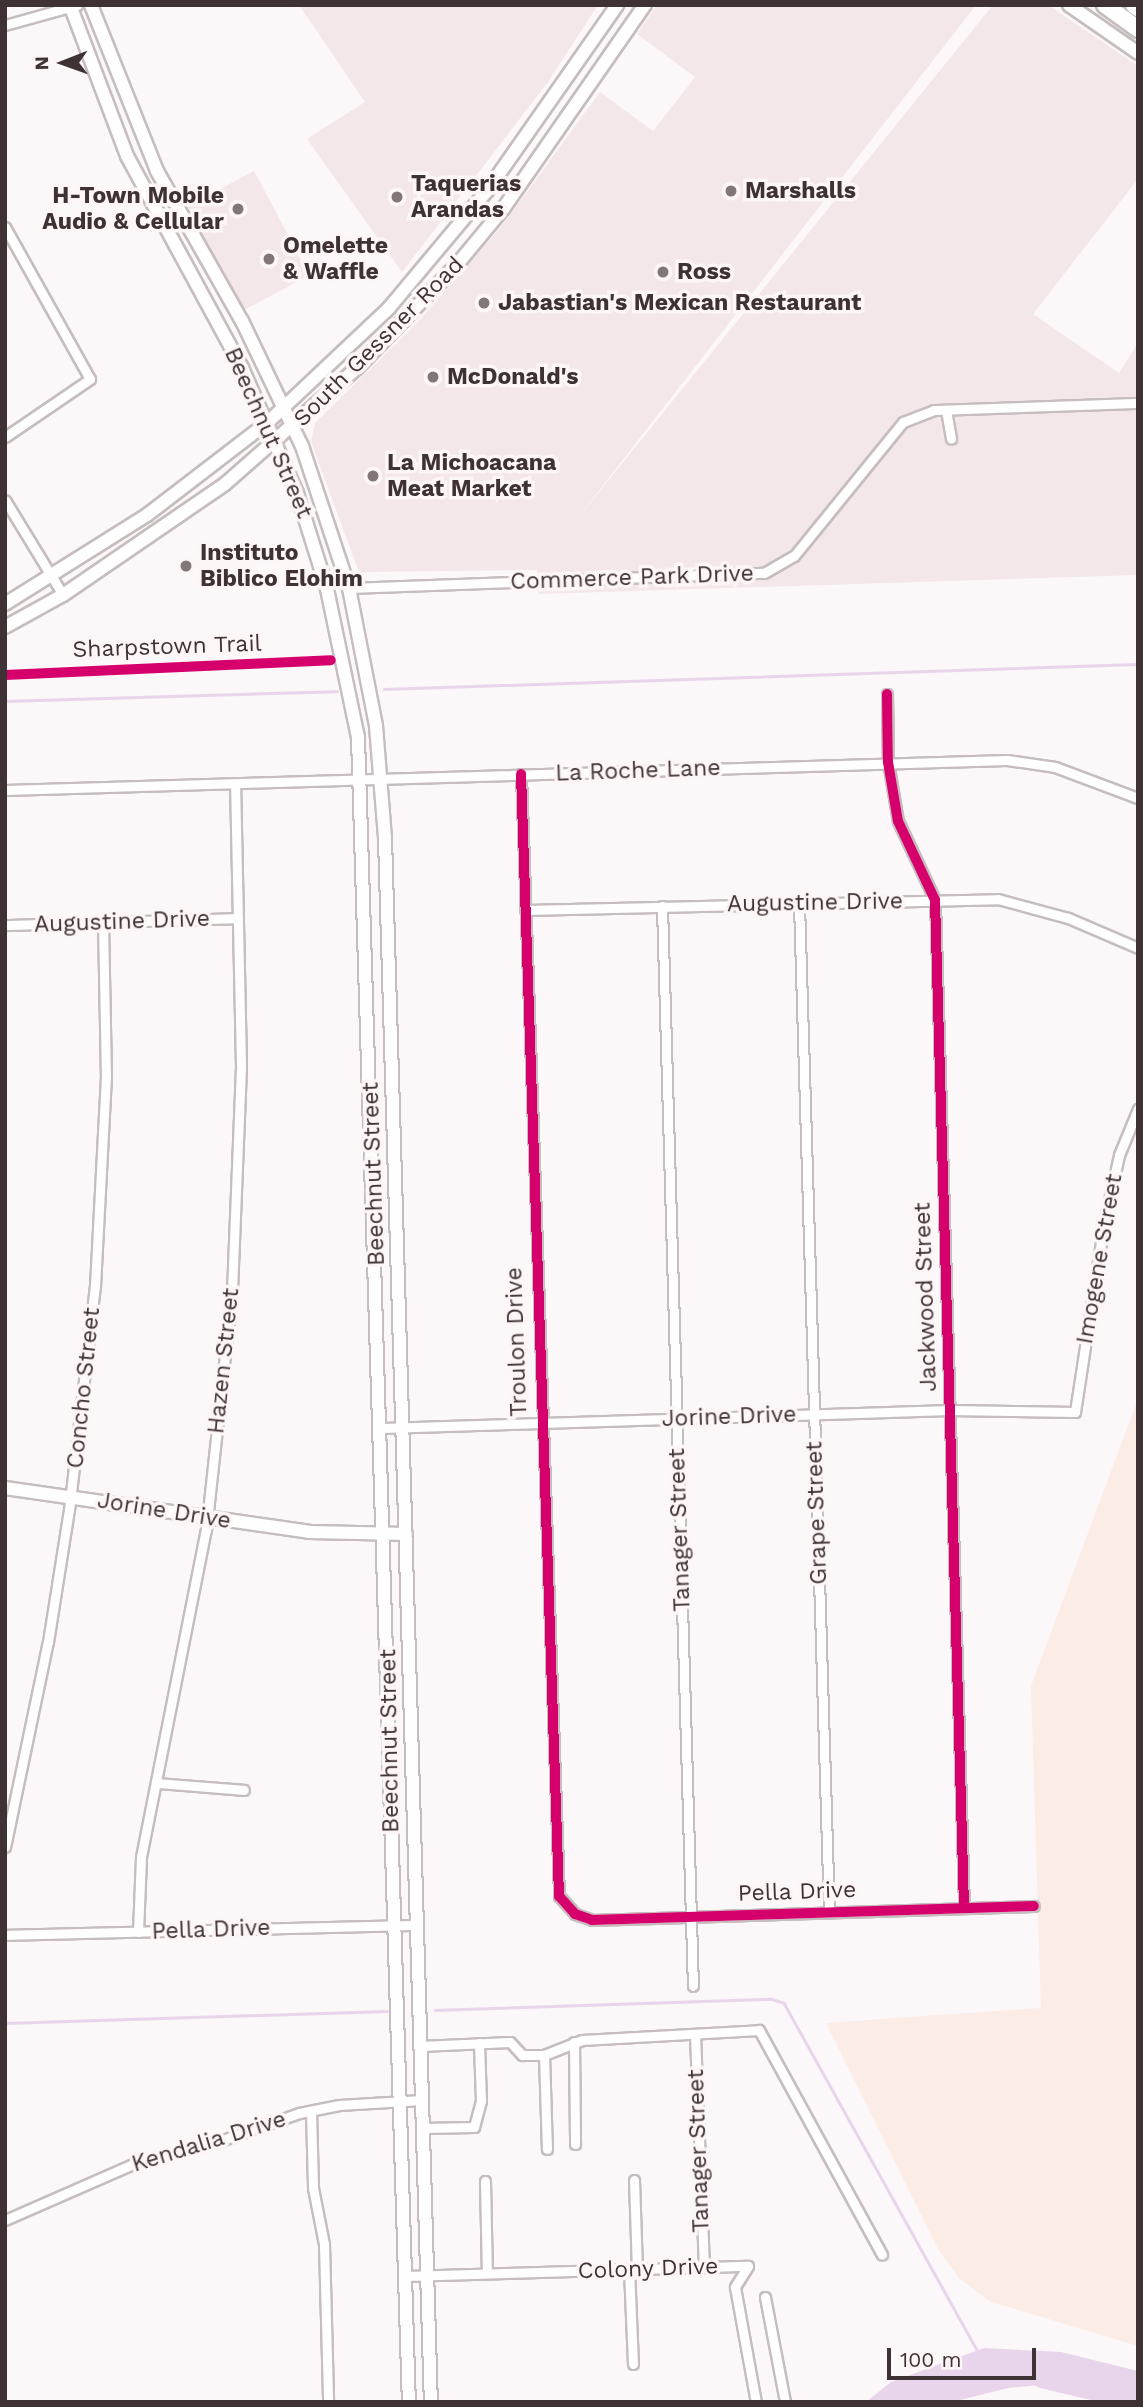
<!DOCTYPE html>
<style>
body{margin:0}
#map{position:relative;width:1143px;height:2407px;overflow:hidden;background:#fcf7f8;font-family:"Work Sans",sans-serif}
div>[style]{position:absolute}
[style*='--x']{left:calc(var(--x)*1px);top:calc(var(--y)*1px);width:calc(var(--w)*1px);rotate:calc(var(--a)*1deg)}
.built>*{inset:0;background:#f3e7e9;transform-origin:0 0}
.green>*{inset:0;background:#fbece5}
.water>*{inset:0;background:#e8d5eb}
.stream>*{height:2.5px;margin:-1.25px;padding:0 1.25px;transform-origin:1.25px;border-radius:1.25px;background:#e8d5eb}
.river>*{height:18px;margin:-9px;padding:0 9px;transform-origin:9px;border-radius:9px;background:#e8d5eb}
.roads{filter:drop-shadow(2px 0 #c6bdbe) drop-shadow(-2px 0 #c6bdbe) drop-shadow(0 2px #c6bdbe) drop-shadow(0 -2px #c6bdbe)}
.street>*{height:9px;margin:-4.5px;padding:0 4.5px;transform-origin:4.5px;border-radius:4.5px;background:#fffefe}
.secondary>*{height:12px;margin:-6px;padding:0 6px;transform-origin:6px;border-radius:6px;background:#fffefe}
.highway>*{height:16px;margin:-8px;padding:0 8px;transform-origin:8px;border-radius:8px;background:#fffefe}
.cycleway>*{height:10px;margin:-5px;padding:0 5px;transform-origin:5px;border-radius:5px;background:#d6006c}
.dots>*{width:19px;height:19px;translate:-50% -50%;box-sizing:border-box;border:4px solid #fdf6f7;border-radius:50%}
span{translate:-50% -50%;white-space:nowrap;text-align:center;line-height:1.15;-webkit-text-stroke:7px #fdf6f7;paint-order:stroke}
.poi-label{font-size:23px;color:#3f3234;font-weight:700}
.left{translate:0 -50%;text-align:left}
.right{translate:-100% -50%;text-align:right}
.street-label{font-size:23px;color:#3f3234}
.frame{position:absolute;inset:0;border:7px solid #3f3234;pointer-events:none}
.north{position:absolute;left:28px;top:28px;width:70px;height:70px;-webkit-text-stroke:5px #fdf6f7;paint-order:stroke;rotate:269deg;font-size:19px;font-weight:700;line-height:28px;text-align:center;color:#3f3234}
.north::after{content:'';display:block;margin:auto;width:24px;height:32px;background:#3f3234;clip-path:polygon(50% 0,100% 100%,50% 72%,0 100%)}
.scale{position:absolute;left:887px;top:2348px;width:149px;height:32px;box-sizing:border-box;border:4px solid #3f3234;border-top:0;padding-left:9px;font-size:21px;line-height:24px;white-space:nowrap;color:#3f3234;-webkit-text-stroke:5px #fdf6f7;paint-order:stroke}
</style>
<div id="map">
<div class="built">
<i style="clip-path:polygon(299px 5px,598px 5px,548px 82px,402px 272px,307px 139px,365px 102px)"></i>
<i style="clip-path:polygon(657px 5px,976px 5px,573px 524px,993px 5px,1048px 5px,1138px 66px,1138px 179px,1033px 314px,1119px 373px,1138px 343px,1138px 575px,538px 594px,537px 570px,359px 572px,311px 442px,315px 423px,416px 324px,502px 226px,600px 92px,653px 131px,695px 77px,637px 34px)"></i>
<i style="left:254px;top:171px;width:118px;height:75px;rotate:62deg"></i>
</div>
<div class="green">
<i style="clip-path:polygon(1138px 1399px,1138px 2346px,989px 2301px,959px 2278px,938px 2249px,826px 2023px,1041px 2008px,1031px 1686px)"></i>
</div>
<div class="water">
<i style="clip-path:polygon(984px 2348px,1061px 2352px,1138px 2371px,1138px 2398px,1064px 2383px,1008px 2388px,952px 2402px,866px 2402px,891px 2382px)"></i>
</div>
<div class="stream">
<i style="--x:384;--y:689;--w:754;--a:-1.9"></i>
<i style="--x:5;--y:701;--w:332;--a:-1.7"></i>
<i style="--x:435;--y:2010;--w:337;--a:-1.9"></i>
<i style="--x:772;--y:1999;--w:13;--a:18"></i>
<i style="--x:784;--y:2003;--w:399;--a:60.9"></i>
<i style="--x:5;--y:2023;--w:382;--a:-1.8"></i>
</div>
<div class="river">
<i style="--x:1041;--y:2379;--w:100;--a:13.3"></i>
</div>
<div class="roads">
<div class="street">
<i style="--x:5;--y:25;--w:75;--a:-15.5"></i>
<i style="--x:5;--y:227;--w:174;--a:60.8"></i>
<i style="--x:90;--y:379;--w:103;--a:145.7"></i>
<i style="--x:946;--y:410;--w:29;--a:80"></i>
<i style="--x:5;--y:500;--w:111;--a:58.6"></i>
<i style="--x:349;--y:588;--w:415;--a:-2.1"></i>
<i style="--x:764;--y:573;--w:34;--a:-30"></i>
<i style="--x:794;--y:556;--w:173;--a:-50.9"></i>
<i style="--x:903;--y:422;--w:33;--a:-21"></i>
<i style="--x:934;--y:410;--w:204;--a:-2"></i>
<i style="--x:887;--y:694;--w:68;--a:89.2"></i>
<i style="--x:888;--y:762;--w:60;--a:80.4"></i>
<i style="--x:898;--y:821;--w:87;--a:64.9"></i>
<i style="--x:935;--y:900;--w:1008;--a:88.35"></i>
<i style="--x:521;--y:774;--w:1123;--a:88.06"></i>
<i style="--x:559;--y:1896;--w:24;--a:48"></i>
<i style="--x:575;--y:1914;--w:18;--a:19"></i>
<i style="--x:592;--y:1920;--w:442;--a:-1.8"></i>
<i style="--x:5;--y:790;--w:1002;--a:-1.71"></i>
<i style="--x:1007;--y:760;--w:49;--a:8.3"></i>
<i style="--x:1055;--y:767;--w:89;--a:20.5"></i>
<i style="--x:799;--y:903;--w:1009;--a:88.3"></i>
<i style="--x:662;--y:906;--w:1080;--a:88.36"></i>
<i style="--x:525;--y:910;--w:473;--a:-1.3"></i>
<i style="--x:998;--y:899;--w:73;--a:15.2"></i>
<i style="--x:1068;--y:918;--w:76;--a:23.2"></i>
<i style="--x:5;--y:925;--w:233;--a:-1.7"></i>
<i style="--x:383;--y:1428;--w:567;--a:-1.82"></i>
<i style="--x:950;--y:1410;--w:125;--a:0.9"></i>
<i style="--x:1075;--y:1412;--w:186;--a:-81.3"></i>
<i style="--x:1103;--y:1228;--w:75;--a:-77.6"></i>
<i style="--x:1119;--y:1155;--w:50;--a:-67.6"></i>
<i style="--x:157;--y:1783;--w:87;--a:4.6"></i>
<i style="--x:5;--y:1847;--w:209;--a:-78.2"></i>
<i style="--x:48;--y:1642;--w:134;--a:-81"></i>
<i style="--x:69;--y:1510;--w:226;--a:-83.4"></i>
<i style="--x:95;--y:1286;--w:208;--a:-87"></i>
<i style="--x:106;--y:1078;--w:156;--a:-91.1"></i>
<i style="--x:138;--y:1932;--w:75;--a:-87.7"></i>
<i style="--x:141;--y:1857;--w:333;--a:-78.8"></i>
<i style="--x:206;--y:1530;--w:240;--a:-83.8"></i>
<i style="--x:232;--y:1291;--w:225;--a:-87.7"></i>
<i style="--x:241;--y:1066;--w:282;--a:-91.2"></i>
<i style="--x:5;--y:1935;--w:412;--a:-1.4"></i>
<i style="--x:695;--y:2034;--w:233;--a:87.8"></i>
<i style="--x:574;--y:2042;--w:102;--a:89.4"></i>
<i style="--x:420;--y:2046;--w:90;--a:-2.5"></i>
<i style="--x:510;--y:2042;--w:18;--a:47"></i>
<i style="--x:522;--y:2055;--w:22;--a:0"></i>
<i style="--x:544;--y:2055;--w:41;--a:-21.5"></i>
<i style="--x:582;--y:2040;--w:177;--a:-3.2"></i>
<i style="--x:759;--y:2030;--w:256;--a:61.3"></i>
<i style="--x:544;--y:2055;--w:94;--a:88.2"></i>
<i style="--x:311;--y:2111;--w:77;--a:88.5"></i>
<i style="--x:313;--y:2188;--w:57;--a:78.9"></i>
<i style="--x:324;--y:2244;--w:158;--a:88.5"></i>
<i style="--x:423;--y:2128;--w:51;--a:-1.1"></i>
<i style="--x:474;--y:2127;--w:27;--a:-75"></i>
<i style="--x:481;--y:2101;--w:58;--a:-92"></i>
<i style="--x:634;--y:2180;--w:89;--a:88.1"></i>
<i style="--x:485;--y:2181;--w:92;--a:88.8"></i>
<i style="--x:5;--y:2220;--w:140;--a:-23.6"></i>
<i style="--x:133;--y:2164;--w:90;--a:-14.8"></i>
<i style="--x:220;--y:2141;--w:84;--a:-19.5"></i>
<i style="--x:299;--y:2113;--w:41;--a:-11.3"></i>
<i style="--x:339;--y:2105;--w:83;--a:-3.4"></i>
<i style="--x:629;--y:2269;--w:95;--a:87.6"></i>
<i style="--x:406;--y:2276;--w:342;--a:-1.7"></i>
<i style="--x:748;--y:2266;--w:25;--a:122"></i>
<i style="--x:735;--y:2287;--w:117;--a:79.7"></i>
<i style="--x:765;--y:2297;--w:107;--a:79.2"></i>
</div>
<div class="secondary">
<i style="--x:70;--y:5;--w:161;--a:69.3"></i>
<i style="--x:127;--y:156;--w:241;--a:61.5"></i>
<i style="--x:242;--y:368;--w:137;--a:66.3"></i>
<i style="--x:297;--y:493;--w:101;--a:72.6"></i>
<i style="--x:327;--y:589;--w:151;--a:78.2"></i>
<i style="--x:358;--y:737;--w:1666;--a:88.25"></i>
<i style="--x:91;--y:5;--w:179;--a:68.3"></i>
<i style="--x:157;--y:171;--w:172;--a:60.5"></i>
<i style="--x:242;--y:321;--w:139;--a:64.4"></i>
<i style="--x:302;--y:446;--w:150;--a:71.7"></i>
<i style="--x:349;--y:588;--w:141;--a:78.9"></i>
<i style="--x:376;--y:726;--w:112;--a:85.4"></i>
<i style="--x:385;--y:838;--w:1565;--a:88.32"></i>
<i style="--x:1069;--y:5;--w:84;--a:34.8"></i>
<i style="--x:5;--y:604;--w:168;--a:-32.1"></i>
<i style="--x:147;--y:515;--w:151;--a:-37.5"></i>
<i style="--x:267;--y:423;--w:168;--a:-43.3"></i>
<i style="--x:389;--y:308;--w:153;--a:-50.1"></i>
<i style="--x:487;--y:191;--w:227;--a:-55"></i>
<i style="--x:5;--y:627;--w:66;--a:-28.9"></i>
<i style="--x:63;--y:595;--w:196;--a:-34.4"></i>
<i style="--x:225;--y:484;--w:176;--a:-41.3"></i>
<i style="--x:357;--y:368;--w:141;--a:-45.9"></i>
<i style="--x:455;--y:267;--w:75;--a:-50.4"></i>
<i style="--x:503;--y:209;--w:249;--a:-55.2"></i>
<i style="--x:5;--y:1488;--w:307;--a:8.2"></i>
<i style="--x:309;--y:1532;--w:97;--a:1.2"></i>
</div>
<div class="highway">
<i style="--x:1105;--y:5;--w:41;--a:36"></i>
<i style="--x:1134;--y:5;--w:5;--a:37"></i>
</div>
</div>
<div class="cycleway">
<i style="--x:5;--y:675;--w:326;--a:-2.6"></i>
<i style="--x:887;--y:694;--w:68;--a:89.2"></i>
<i style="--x:888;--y:762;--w:60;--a:80.4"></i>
<i style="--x:898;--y:821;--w:87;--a:64.9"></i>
<i style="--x:935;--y:900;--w:1008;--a:88.35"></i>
<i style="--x:521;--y:774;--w:1123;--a:88.06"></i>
<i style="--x:559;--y:1896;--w:24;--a:48"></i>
<i style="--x:575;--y:1914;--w:18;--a:19"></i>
<i style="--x:592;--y:1920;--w:442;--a:-1.8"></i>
</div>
<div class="dots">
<i style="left:731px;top:191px;background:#817779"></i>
<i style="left:397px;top:197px;background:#817779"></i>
<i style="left:238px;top:209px;background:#817779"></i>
<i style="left:269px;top:259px;background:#817779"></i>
<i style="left:663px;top:272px;background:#817779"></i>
<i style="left:484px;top:303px;background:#817779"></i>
<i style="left:433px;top:377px;background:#817779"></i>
<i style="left:373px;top:476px;background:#817779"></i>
<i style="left:186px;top:566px;background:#817779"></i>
</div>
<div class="poi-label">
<span class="left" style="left:411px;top:197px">Taquerias<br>Arandas</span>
<span class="left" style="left:745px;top:191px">Marshalls</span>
<span class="right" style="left:224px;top:209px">H-Town Mobile<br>Audio &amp; Cellular</span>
<span class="left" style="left:283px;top:259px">Omelette<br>&amp; Waffle</span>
<span class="left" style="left:677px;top:272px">Ross</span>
<span class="left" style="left:498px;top:303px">Jabastian's Mexican Restaurant</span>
<span class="left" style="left:447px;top:377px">McDonald's</span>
<span class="left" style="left:387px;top:476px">La Michoacana<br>Meat Market</span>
<span class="left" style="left:200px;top:566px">Instituto<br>Biblico Elohim</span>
</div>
<div class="street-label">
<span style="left:379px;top:342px;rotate:-45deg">South Gessner Road</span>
<span style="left:268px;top:433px;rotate:66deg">Beechnut Street</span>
<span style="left:632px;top:578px;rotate:-2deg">Commerce Park Drive</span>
<span style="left:167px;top:647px;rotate:-2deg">Sharpstown Trail</span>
<span style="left:638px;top:771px;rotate:-2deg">La Roche Lane</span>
<span style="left:815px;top:903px;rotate:-1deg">Augustine Drive</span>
<span style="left:122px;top:922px;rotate:-2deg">Augustine Drive</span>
<span style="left:374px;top:1174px;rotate:-92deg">Beechnut Street</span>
<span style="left:1100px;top:1259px;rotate:-80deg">Imogene Street</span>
<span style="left:926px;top:1297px;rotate:-92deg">Jackwood Street</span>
<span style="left:517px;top:1342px;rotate:-92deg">Troulon Drive</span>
<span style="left:224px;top:1361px;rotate:-84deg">Hazen Street</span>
<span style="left:84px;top:1388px;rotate:-84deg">Concho Street</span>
<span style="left:729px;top:1417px;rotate:-2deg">Jorine Drive</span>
<span style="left:164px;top:1511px;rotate:9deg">Jorine Drive</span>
<span style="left:817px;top:1513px;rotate:-92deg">Grape Street</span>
<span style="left:680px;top:1530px;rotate:-92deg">Tanager Street</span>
<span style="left:390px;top:1741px;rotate:-91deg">Beechnut Street</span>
<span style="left:797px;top:1892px;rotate:-2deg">Pella Drive</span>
<span style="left:211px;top:1930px;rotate:-2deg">Pella Drive</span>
<span style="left:209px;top:2142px;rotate:-17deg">Kendalia Drive</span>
<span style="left:699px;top:2151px;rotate:-92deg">Tanager Street</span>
<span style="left:648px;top:2269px;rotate:-2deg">Colony Drive</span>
</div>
<div class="frame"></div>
<div class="north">N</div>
<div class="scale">100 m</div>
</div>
